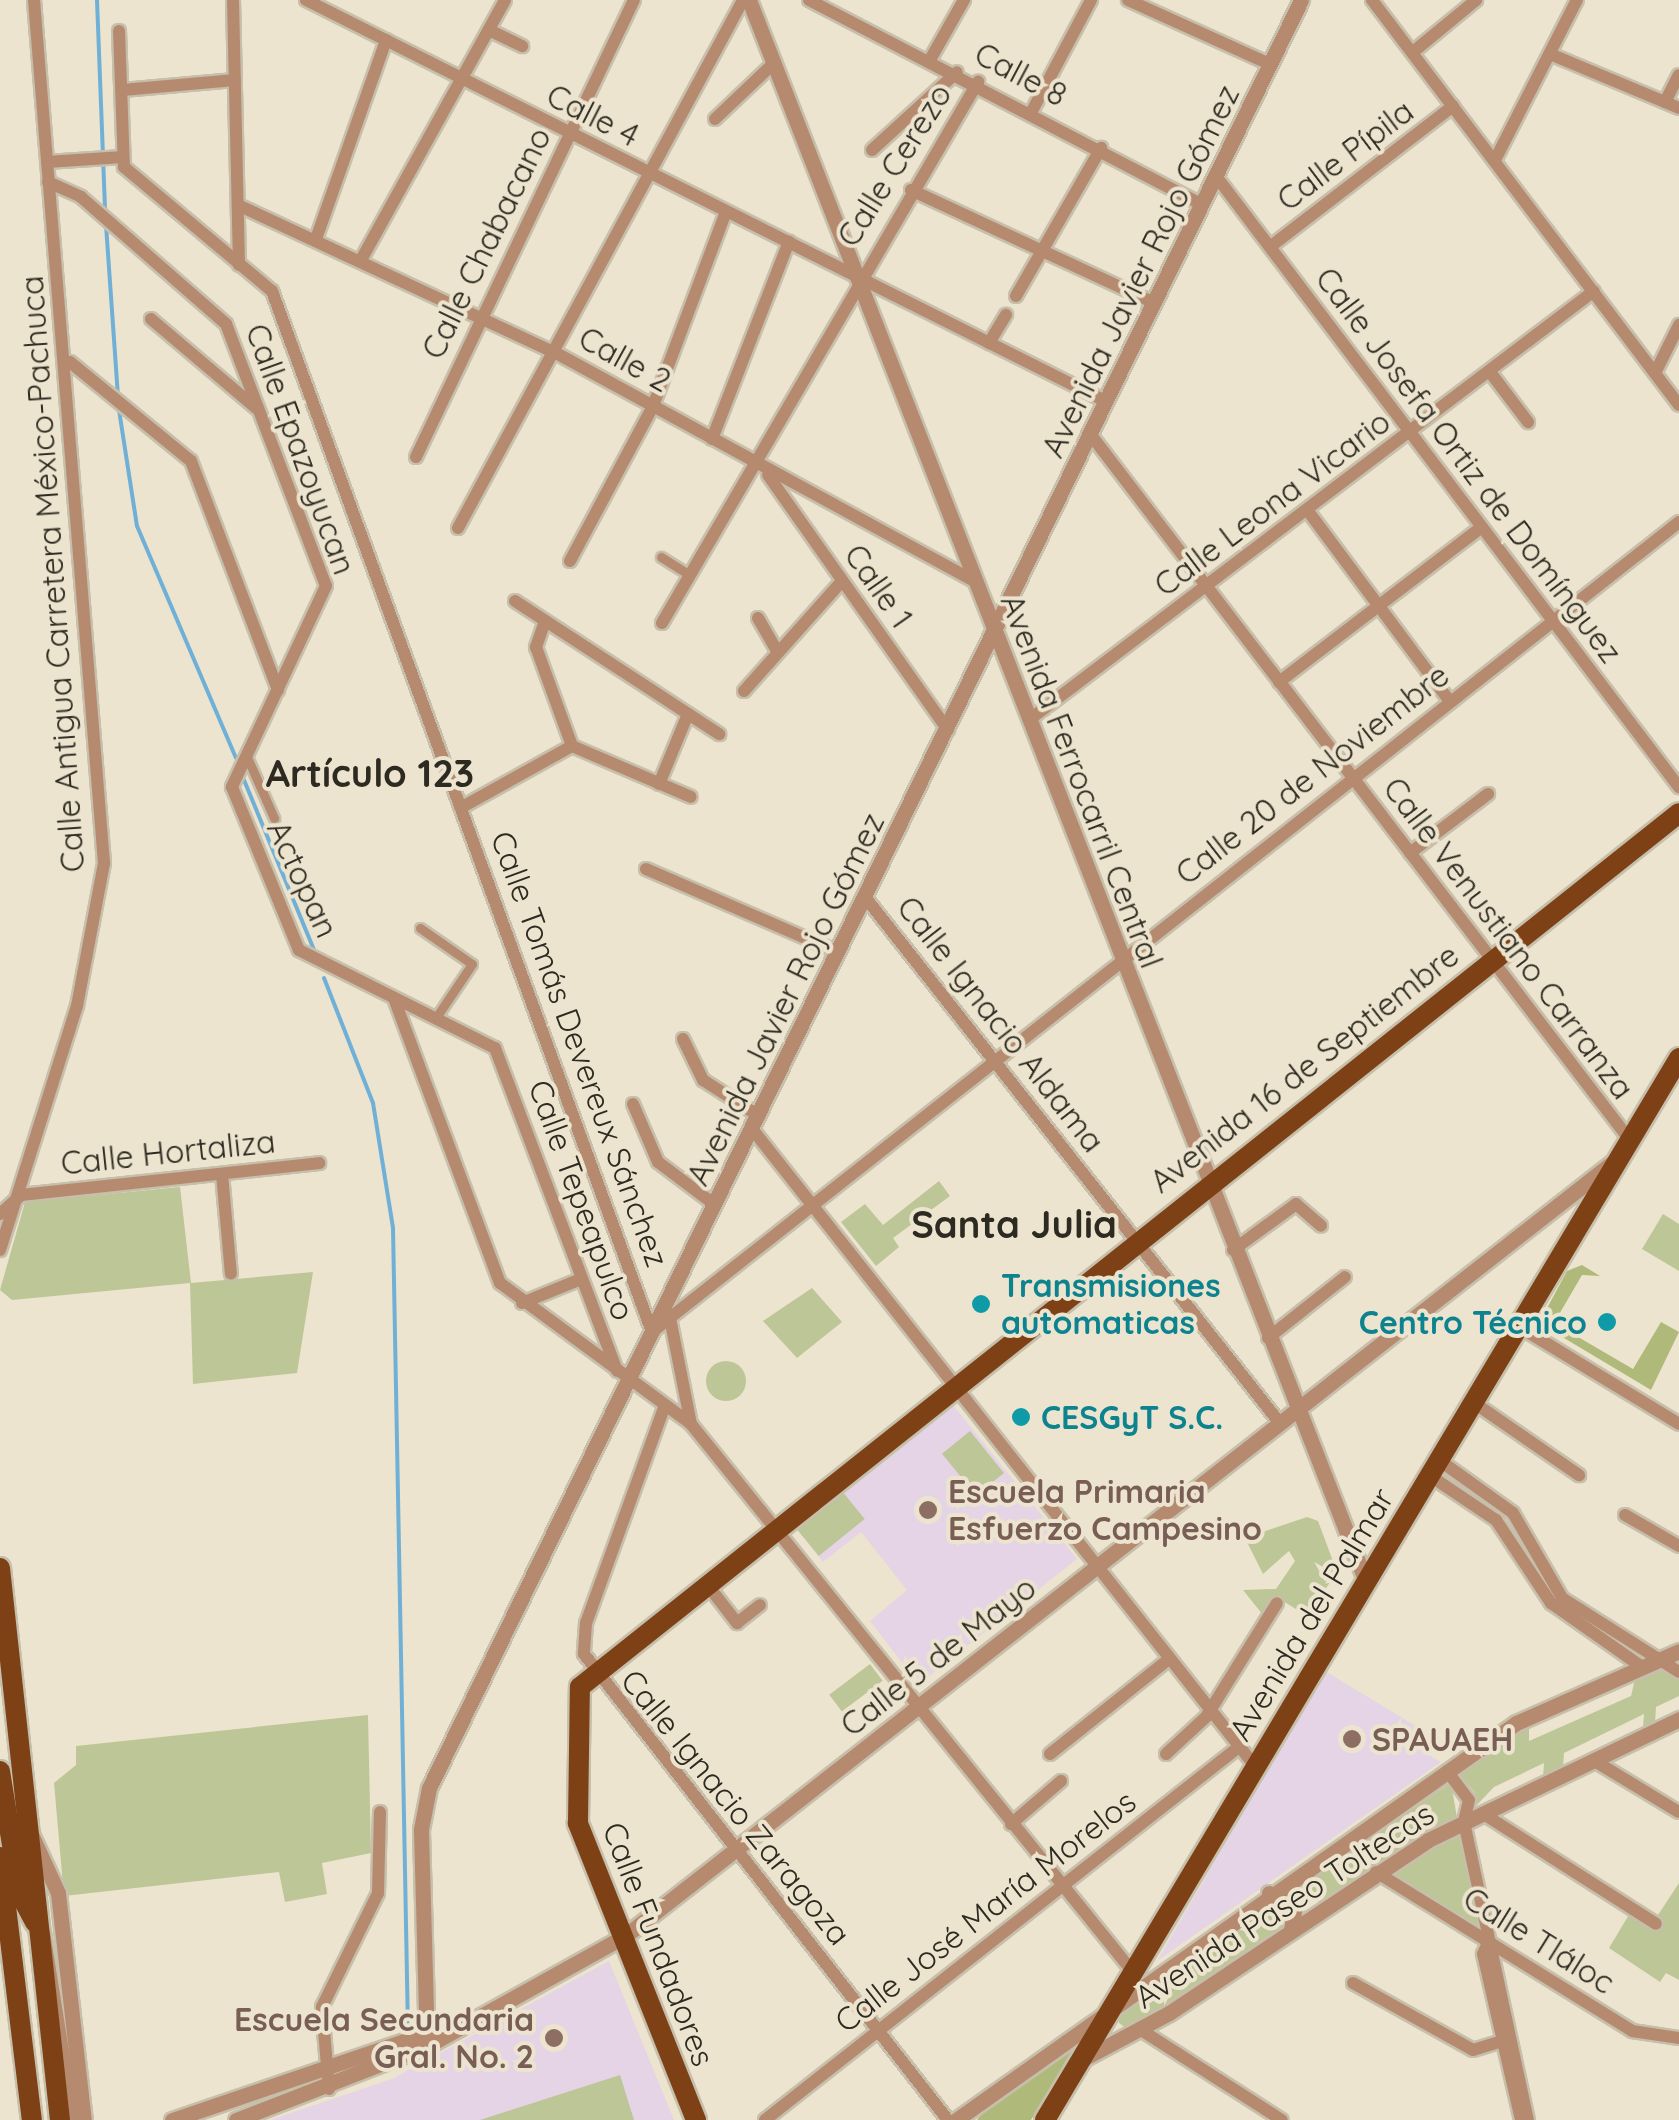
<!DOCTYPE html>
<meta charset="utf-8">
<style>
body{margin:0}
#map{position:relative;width:1679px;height:2120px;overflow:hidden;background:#ece4ce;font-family:Quicksand,sans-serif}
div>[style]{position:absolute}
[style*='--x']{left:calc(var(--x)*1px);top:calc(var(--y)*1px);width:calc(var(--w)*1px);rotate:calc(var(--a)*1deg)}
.education>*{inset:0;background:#e5d4e5}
.green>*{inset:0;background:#bdc696;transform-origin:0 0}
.round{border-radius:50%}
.forest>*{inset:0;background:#afba7a}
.stream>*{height:4px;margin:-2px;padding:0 2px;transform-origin:2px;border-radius:2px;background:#70b0d7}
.roads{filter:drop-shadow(2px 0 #c6bfab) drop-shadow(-2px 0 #c6bfab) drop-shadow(0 2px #c6bfab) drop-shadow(0 -2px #c6bfab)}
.pedestrian>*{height:9px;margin:-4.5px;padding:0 4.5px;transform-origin:4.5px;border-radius:4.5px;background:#b68a6f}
.minor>*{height:12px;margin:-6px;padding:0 6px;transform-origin:6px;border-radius:6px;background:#b68a6f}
.tertiary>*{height:15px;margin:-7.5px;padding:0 7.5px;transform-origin:7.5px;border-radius:7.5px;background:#b68a6f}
.primary>*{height:20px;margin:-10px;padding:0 10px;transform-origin:10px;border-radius:10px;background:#7e4116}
.dots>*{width:28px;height:28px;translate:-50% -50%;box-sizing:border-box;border:5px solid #ece4ce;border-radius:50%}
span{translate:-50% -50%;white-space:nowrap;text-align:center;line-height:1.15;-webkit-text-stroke:8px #ece4ce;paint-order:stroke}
.street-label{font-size:32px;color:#2d2a21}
.culture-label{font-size:32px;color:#0d838f;font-weight:700}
.left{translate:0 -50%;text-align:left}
.right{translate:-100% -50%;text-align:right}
.education-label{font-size:32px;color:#785e54;font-weight:700}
.quarter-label{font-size:38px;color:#2d2a21;font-weight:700}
</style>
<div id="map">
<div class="education">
<i style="clip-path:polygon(952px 1404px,1077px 1559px,919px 1684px,870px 1621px,907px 1590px,861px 1532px,823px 1562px,796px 1528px)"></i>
<i style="clip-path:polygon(1325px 1671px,1424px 1731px,1415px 1747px,1441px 1762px,1157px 1961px)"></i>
<i style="clip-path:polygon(609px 1961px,674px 2120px,270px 2120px,392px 2079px)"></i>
</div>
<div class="green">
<i style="clip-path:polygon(939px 1181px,950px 1196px,893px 1238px,899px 1247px,876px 1266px,841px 1222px,865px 1204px,883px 1225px)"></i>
<i style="clip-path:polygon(180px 1187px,191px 1283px,313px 1272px,297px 1373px,193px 1384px,190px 1283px,12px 1300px,0 1290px,25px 1202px)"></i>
<i style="clip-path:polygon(1663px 1214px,1679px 1224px,1679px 1271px,1642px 1249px)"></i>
<i style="clip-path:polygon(812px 1288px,842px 1322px,797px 1358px,763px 1321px)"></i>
<i class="round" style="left:706px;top:1361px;width:40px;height:40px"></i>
<i style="left:970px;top:1431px;width:54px;height:36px;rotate:51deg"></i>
<i style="left:842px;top:1491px;width:36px;height:59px;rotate:51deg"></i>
<i style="clip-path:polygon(1307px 1517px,1318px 1521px,1337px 1572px,1307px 1616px,1275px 1596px,1263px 1615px,1243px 1590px,1276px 1589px,1295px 1561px,1289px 1551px,1263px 1574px,1245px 1538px)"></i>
<i style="left:870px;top:1664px;width:21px;height:51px;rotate:53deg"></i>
<i style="clip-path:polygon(1662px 1670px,1679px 1678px,1679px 1696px,1656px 1707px,1655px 1723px,1643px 1728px,1644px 1714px,1564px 1753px,1563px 1767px,1543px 1778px,1544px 1763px,1494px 1787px,1472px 1810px,1475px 1793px,1457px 1771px,1529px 1724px,1529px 1741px,1631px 1696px,1635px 1679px)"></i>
<i style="clip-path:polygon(368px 1715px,371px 1853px,322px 1863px,327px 1894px,285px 1902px,279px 1872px,64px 1896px,54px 1783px,76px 1765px,76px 1746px)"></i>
<i style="clip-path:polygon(1451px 1783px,1457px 1818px,1322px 1902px,1302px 1899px,1298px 1886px)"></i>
<i style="clip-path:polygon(1459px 1834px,1483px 1930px,1480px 1931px,1389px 1875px)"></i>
<i style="clip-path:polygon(1679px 1883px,1679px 1980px,1666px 1973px,1660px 1982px,1609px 1948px,1636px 1903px,1658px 1915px)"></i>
<i style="clip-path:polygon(1268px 1901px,1291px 1907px,1284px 1928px,1157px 2016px,1127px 2029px,1119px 2023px,1118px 2011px)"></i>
<i style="clip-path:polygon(620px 2075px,634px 2120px,480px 2120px)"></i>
</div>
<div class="forest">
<i style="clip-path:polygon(1582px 1265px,1600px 1276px,1582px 1275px,1554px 1323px,1633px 1369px,1661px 1322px,1679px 1332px,1651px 1390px,1539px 1323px,1567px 1271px)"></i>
<i style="clip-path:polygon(1078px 2041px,1031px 2120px,977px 2120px,988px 2105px)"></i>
</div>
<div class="stream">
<i style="--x:97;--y:0;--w:211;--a:87.8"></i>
<i style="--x:106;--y:225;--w:171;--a:86"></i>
<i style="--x:119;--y:410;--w:117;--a:81.2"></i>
<i style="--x:137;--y:526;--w:252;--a:66.9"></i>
<i style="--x:244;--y:780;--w:186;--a:67.6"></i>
<i style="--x:324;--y:978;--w:134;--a:68.6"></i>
<i style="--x:373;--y:1103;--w:127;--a:80.9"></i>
<i style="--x:393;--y:1228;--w:804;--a:88.93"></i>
</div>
<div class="roads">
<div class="pedestrian">
<i style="--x:661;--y:557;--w:32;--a:32"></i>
<i style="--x:247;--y:757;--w:67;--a:66.1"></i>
<i style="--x:420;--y:928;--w:63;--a:34.7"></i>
<i style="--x:472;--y:964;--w:66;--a:123.9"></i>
</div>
<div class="minor">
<i style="--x:233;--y:0;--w:265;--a:88.7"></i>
<i style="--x:306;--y:0;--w:896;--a:26.65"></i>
<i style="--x:809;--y:0;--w:443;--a:27.5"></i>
<i style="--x:1128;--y:0;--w:156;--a:24.3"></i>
<i style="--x:1372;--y:0;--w:508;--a:52.84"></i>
<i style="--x:489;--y:30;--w:37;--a:26"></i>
<i style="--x:119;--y:31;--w:136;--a:87.9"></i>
<i style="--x:124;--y:167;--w:193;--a:40"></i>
<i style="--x:272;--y:291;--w:1108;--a:69.95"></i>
<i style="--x:652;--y:1332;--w:1308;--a:-38.26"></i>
<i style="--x:1413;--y:52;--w:82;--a:-39.5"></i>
<i style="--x:1550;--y:54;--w:140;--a:22.7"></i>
<i style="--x:931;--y:58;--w:67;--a:-60.4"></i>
<i style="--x:123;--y:90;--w:112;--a:-5.1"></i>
<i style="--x:1665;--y:102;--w:30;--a:-63"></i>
<i style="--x:1032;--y:111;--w:126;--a:-62"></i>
<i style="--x:715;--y:119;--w:80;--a:-43.5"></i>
<i style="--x:872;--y:150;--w:115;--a:-42.5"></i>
<i style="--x:1495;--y:160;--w:180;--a:-62.9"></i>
<i style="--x:47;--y:162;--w:76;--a:-3.8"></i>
<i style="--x:1216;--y:176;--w:767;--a:52.85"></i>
<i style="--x:48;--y:182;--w:36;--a:24"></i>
<i style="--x:81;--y:197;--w:193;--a:41.2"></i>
<i style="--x:226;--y:324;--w:280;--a:69.1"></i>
<i style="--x:326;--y:586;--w:222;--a:115.1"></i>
<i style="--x:232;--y:787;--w:176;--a:67.7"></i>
<i style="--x:299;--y:950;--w:219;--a:26.6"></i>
<i style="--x:495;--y:1048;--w:345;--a:69.3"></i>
<i style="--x:911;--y:190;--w:268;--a:24.9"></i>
<i style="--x:238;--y:205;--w:351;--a:25"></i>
<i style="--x:556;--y:353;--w:476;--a:28.6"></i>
<i style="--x:316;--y:239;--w:211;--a:-70.6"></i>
<i style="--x:1270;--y:247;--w:231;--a:-37.6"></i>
<i style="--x:361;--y:260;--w:297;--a:-61"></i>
<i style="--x:1016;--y:296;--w:171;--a:-60.1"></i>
<i style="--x:151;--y:319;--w:138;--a:40.3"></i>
<i style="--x:989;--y:343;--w:33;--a:-59"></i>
<i style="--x:70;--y:362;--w:156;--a:39.3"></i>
<i style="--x:191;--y:461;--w:245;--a:69.2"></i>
<i style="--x:1490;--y:372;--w:63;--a:52.8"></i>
<i style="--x:1655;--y:373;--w:54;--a:-63.4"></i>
<i style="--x:1091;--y:435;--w:886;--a:52.61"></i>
<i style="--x:712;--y:439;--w:212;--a:-68.7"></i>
<i style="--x:416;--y:457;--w:506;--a:-64.5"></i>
<i style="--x:768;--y:475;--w:312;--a:54.8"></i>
<i style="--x:1308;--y:511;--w:236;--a:53.3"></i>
<i style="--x:458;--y:528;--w:600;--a:-61.64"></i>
<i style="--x:570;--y:561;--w:176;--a:-61.8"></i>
<i style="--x:653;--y:406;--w:207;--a:-69.4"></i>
<i style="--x:515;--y:601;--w:244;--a:33.1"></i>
<i style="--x:758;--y:618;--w:39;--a:60"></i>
<i style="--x:545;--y:621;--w:28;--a:109"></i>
<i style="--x:536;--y:647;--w:105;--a:70"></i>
<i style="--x:572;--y:746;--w:129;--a:23.2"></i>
<i style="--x:662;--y:623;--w:627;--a:-59.71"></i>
<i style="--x:1279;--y:682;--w:255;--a:-37.4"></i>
<i style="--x:744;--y:691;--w:146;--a:-48.3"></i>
<i style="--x:1029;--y:720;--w:709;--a:-37.21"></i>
<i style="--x:659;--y:784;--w:76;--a:-67.5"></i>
<i style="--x:464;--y:806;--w:124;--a:-29.1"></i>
<i style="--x:1410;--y:853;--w:98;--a:-37.1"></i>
<i style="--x:646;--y:869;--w:209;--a:23.4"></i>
<i style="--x:865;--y:897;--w:669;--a:51.74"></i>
<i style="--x:395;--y:1001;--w:301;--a:69.6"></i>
<i style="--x:500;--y:1283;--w:237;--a:36.4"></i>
<i style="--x:691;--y:1424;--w:703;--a:51.12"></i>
<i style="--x:683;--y:1039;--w:46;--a:64"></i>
<i style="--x:703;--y:1080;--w:67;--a:32.7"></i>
<i style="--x:633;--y:1104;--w:63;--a:66.7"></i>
<i style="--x:658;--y:1162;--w:71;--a:37"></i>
<i style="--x:753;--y:1130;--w:810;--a:51.72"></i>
<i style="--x:222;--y:1174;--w:100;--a:84.9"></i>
<i style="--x:0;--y:1214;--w:28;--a:-42"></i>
<i style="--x:21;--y:1195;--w:300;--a:-6.1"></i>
<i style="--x:0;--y:1250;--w:256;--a:-72.5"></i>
<i style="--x:77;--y:1006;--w:146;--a:-79.3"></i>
<i style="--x:104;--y:863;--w:866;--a:-94.64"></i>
<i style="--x:1233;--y:1250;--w:78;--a:-36.1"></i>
<i style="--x:1296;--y:1204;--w:33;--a:41"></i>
<i style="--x:522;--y:1303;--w:64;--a:-22.1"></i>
<i style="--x:670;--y:1318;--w:108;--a:78.8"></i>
<i style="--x:1518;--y:1326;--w:188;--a:31.3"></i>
<i style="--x:1268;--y:1338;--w:98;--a:-38.4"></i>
<i style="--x:1473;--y:1402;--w:129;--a:34.6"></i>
<i style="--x:665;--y:1405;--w:232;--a:109.9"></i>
<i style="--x:586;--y:1623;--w:31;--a:94"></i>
<i style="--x:584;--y:1654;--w:591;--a:52.01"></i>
<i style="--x:1439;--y:1460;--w:91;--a:35.6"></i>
<i style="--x:1513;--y:1513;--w:98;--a:60"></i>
<i style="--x:1562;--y:1598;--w:138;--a:32.3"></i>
<i style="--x:1429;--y:1475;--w:81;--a:33.9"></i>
<i style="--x:1496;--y:1520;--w:100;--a:56.5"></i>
<i style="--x:1551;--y:1603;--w:111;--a:35.1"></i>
<i style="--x:1625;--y:1515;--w:62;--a:29.9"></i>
<i style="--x:706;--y:1583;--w:51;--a:52.2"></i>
<i style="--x:737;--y:1623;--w:29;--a:-38"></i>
<i style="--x:1050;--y:1754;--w:152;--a:-38.6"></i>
<i style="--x:1166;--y:1754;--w:54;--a:-42.8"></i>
<i style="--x:1206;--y:1717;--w:134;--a:-58.1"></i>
<i style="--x:1593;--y:1760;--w:100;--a:31.2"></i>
<i style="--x:1447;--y:1771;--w:36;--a:53"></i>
<i style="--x:1469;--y:1800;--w:23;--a:103"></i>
<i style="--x:1464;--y:1822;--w:305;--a:77.9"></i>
<i style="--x:1482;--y:1813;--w:206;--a:32.5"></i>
<i style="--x:1011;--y:1824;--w:66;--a:-40.7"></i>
<i style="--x:1376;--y:1872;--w:301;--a:31.8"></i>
<i style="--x:1632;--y:2031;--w:48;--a:8.5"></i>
<i style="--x:1489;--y:1940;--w:15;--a:113"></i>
<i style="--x:1483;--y:1954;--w:170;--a:77.1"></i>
<i style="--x:1353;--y:1983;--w:137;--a:29.2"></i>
<i style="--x:1473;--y:2050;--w:34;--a:-17"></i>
<i style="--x:1141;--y:2030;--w:167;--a:32.6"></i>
<i style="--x:329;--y:2089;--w:82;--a:-94.9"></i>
<i style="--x:322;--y:2007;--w:127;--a:-63.8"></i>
<i style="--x:378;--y:1893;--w:81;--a:-88.6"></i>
<i style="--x:765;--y:2120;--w:605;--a:-38.22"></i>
</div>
<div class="tertiary">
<i style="--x:749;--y:0;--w:1698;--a:68.69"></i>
<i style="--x:30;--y:1832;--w:67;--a:65.3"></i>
<i style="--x:58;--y:1893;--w:228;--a:83.5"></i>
<i style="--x:1269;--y:1893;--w:29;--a:25"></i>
<i style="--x:1295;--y:1905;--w:24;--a:99"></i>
<i style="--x:42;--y:1932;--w:190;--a:80.9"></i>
<i style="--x:427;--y:2046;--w:217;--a:-91.6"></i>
<i style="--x:421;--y:1829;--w:42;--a:-79"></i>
<i style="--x:429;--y:1788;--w:1989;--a:-64"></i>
<i style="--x:1081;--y:2060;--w:100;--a:-28.1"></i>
<i style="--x:1169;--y:2013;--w:311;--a:-33.7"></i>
<i style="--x:1428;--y:1840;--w:279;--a:-25.7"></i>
<i style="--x:172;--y:2120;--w:276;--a:-18.8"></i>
<i style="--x:236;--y:2120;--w:205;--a:-21.2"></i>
<i style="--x:427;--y:2046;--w:227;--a:-29.1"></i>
<i style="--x:625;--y:1936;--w:1254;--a:-38.07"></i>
<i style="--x:956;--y:2120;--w:686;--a:-35.33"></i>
<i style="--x:1516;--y:1723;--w:178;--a:-23.8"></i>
</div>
<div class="primary">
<i style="--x:0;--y:1568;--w:555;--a:83.8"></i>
<i style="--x:0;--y:1771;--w:125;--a:80.8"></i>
<i style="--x:20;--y:1894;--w:32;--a:62"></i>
<i style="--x:0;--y:1857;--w:265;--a:83.1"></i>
<i style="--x:696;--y:2120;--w:320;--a:-111.7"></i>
<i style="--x:578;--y:1823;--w:136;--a:-89.2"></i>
<i style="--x:580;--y:1687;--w:1404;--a:-38.49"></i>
<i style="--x:1045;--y:2120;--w:1237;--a:-59.16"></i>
</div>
</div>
<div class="dots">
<i style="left:981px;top:1304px;background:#0f9aa8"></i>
<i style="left:1607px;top:1322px;background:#0f9aa8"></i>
<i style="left:1021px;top:1417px;background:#0f9aa8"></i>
<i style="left:928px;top:1510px;background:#8d6e63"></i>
<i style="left:1352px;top:1739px;background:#8d6e63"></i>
<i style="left:554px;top:2038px;background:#8d6e63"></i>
</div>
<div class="street-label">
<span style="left:1021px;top:74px;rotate:28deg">Calle 8</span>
<span style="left:593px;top:115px;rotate:27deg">Calle 4</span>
<span style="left:1345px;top:155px;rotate:-37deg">Calle Pípila</span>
<span style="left:894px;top:165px;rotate:-58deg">Calle Cerezo</span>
<span style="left:486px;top:243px;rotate:-64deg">Calle Chabacano</span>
<span style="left:1140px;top:271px;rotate:-64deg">Avenida Javier Rojo Gómez</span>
<span style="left:625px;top:359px;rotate:29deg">Calle 2</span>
<span style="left:301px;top:449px;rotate:70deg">Calle Epazoyucan</span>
<span style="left:1469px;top:465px;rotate:53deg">Calle Josefa Ortiz de Domínguez</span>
<span style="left:1272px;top:503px;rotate:-37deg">Calle Leona Vicario</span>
<span style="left:52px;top:574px;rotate:-94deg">Calle Antigua Carretera México-Pachuca</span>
<span style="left:879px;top:586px;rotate:55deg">Calle 1</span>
<span style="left:1312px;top:774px;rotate:-38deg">Calle 20 de Noviembre</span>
<span style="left:1082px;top:781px;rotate:69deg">Avenida Ferrocarril Central</span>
<span style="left:303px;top:879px;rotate:65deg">Actopan</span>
<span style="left:1509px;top:938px;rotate:53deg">Calle Venustiano Carranza</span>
<span style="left:785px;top:999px;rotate:-64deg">Avenida Javier Rojo Gómez</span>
<span style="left:1001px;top:1024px;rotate:52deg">Calle Ignacio Aldama</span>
<span style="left:580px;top:1049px;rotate:70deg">Calle Tomás Devereux Sánchez</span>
<span style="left:1304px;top:1068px;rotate:-38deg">Avenida 16 de Septiembre</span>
<span style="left:168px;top:1152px;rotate:-6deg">Calle Hortaliza</span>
<span style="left:582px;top:1200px;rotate:70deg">Calle Tepeapulco</span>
<span style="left:1311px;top:1614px;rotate:-59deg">Avenida del Palmar</span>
<span style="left:938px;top:1656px;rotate:-38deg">Calle 5 de Mayo</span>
<span style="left:736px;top:1807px;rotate:51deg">Calle Ignacio Zaragoza</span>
<span style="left:1284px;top:1905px;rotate:-33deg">Avenida Paseo Toltecas</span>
<span style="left:985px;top:1911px;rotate:-38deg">Calle José María Morelos</span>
<span style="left:1539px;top:1940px;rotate:32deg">Calle Tláloc</span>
<span style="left:659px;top:1944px;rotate:69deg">Calle Fundadores</span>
</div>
<div class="culture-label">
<span class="left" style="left:1001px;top:1304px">Transmisiones<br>automaticas</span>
<span class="right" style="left:1587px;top:1322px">Centro Técnico</span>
<span class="left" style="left:1041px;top:1417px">CESGyT S.C.</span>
</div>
<div class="education-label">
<span class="left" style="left:948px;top:1510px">Escuela Primaria<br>Esfuerzo Campesino</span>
<span class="left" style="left:1372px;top:1739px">SPAUAEH</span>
<span class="right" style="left:534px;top:2038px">Escuela Secundaria<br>Gral. No. 2</span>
</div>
<div class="quarter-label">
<span style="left:370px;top:774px">Artículo 123</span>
<span style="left:1014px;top:1225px">Santa Julia</span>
</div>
</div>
